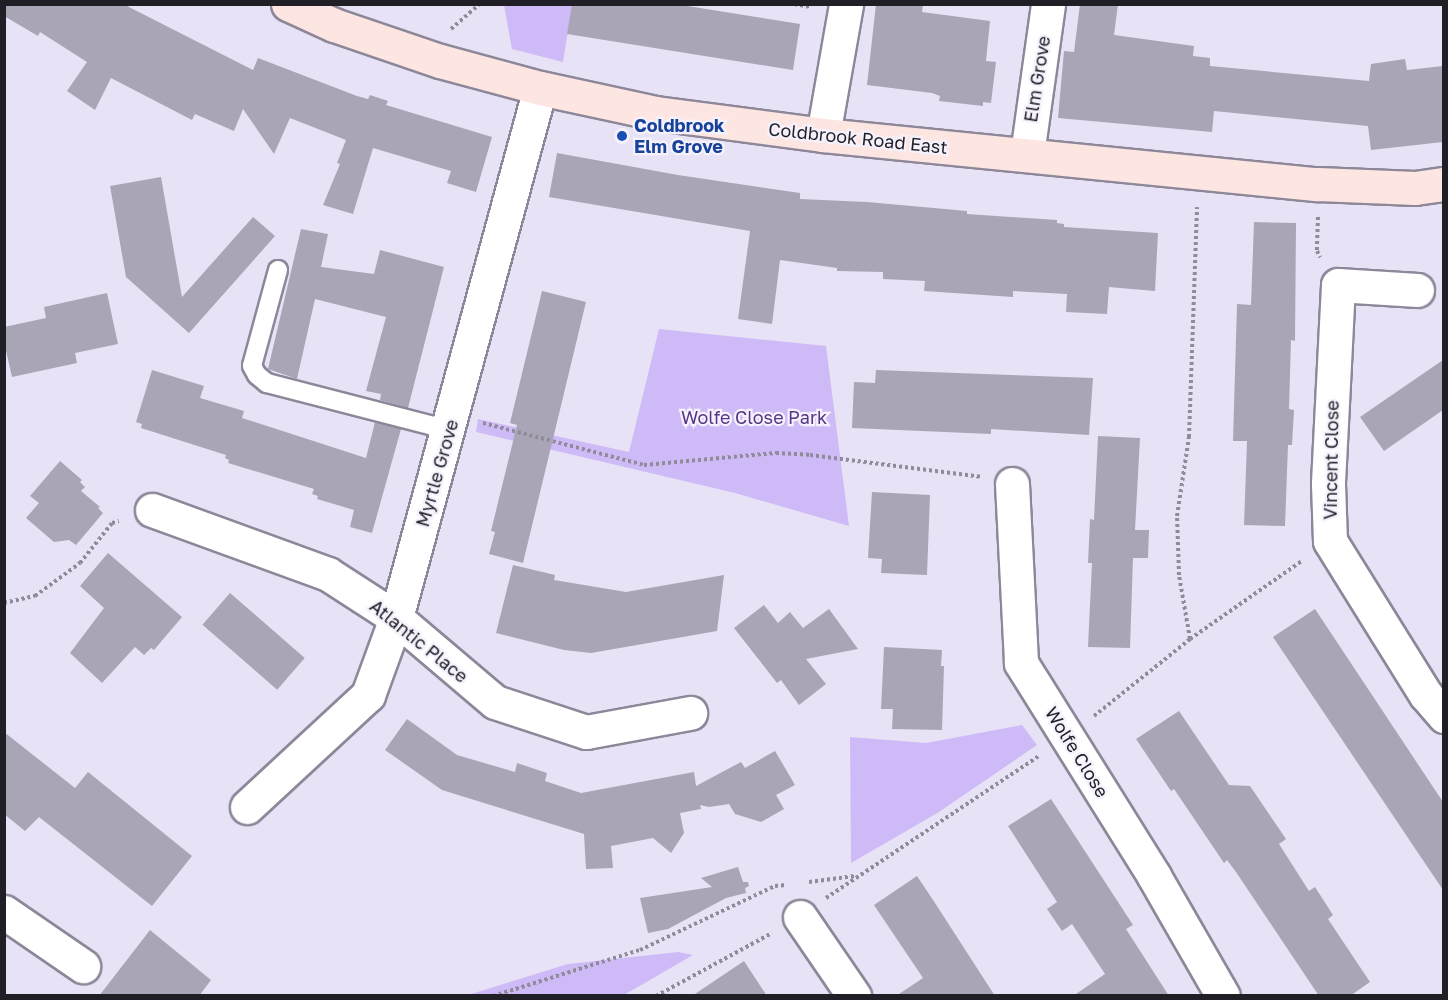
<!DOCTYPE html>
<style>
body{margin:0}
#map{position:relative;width:1448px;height:1000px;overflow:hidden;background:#e8e2f6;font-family:"Golos Text",sans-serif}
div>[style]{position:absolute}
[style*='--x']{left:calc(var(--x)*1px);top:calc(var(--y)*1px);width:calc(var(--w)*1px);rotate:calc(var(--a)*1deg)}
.green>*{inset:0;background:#cebaf7}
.building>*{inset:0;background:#aaa4b7;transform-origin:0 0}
.path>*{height:4px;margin-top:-2px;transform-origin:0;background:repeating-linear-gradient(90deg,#8f8b99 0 3px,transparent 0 6px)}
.roads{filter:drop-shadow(2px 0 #8d8799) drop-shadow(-2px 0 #8d8799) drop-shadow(0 2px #8d8799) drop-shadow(0 -2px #8d8799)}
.lane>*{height:18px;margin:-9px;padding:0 9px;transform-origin:9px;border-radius:9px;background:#fff}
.street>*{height:33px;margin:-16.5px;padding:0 16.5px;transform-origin:16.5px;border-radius:16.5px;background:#fff}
.secondary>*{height:33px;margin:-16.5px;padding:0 16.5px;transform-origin:16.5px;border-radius:16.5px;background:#fde6e2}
.dots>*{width:16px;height:16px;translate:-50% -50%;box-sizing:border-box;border:3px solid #f5f1fd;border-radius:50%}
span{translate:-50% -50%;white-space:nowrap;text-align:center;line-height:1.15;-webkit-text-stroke:4.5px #f5f1fd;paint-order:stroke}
.street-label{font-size:18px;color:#211f26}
.transit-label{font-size:18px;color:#164399;font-weight:700}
.left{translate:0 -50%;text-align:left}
.park-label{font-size:18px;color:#573686}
.frame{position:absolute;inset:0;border:6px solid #211f26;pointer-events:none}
</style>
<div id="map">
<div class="green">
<i style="clip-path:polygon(504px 5px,572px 5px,563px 62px,512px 49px)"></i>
<i style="clip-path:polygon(659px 329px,826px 346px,849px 526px,735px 493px,476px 432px,478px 419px,629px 452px)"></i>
<i style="clip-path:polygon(1022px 725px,1037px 745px,939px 812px,851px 863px,850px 737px,926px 743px)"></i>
<i style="clip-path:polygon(678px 952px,693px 955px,624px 995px,468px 995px,568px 964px)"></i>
</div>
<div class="building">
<i style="clip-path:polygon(4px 4px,123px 4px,253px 70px,258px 58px,357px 96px,368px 99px,370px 95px,388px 101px,386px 105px,492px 137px,476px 192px,447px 183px,451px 171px,373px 148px,353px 214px,323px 205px,340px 164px,337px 163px,346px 140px,290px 118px,274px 154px,243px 109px,234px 131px,195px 114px,192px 120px,111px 78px,95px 110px,67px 91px,87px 62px,40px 32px,38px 36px,4px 16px)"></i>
<i style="clip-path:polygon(572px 4px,675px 4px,800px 24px,793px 70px,567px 34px)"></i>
<i style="clip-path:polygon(876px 4px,923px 4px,922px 12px,990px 21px,986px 61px,996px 62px,991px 103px,983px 102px,983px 106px,939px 101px,940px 96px,932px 93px,867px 85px)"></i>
<i style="clip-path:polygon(1080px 4px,1118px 4px,1114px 35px,1194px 46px,1193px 56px,1210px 58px,1210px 66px,1369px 81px,1371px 64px,1405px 59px,1407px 70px,1443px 66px,1443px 142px,1371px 150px,1368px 126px,1214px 111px,1212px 132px,1058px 118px,1064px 51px,1074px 52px)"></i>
<i style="clip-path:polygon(557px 153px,678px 175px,800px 193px,800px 199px,867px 202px,967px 211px,967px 214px,1057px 220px,1057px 223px,1064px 224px,1064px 227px,1158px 233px,1155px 291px,1109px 287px,1107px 314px,1066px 312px,1067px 294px,1013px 291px,1013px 297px,924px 291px,925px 281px,883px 279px,883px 272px,837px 271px,837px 268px,780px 260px,772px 324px,738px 319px,750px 231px,549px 197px)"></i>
<i style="clip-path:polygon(161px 177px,182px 297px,253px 217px,275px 236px,189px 333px,126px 277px,110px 186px)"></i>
<i style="clip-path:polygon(1254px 222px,1296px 223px,1295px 341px,1291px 340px,1289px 409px,1294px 410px,1292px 445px,1288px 445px,1285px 526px,1244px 525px,1247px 441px,1233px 441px,1237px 304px,1251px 305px)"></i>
<i style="clip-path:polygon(301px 229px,328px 234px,321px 267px,374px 274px,380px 250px,444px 267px,408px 408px,380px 400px,381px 394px,366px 391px,386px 317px,315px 299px,297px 379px,268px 369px)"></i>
<i style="clip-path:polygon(542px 291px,586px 302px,523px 563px,489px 554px,495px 532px,491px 531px,517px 425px,510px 423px)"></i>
<i style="clip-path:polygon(107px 293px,118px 344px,75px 353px,77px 363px,12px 377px,4px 342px,4px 327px,46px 318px,44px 307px)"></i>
<i style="clip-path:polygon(1443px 360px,1443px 410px,1384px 451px,1360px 417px)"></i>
<i style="clip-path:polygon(152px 370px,204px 386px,200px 398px,244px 411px,242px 418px,366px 458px,375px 422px,401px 429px,372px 533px,350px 527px,354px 510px,317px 499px,318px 496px,312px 494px,314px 489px,228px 463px,229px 460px,225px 458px,226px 455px,141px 428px,142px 424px,136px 422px)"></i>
<i style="clip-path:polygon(876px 370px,1093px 378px,1089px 435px,991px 429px,991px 434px,852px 428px,854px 382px,875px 383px)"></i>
<i style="clip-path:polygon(1098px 436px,1140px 438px,1135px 530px,1149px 530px,1148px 558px,1133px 558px,1130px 648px,1088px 647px,1092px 563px,1088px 563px,1090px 519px,1094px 520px)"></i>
<i style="clip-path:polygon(60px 461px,82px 480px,80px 482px,85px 487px,81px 491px,100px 507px,98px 508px,103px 513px,76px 545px,69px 540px,54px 542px,26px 518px,39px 503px,30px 496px)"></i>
<i style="clip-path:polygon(872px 492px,930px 495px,927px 575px,881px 573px,882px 559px,868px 558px)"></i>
<i style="clip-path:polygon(108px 553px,182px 617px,154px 650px,151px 648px,144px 655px,135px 647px,102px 683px,70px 653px,104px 608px,80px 586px)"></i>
<i style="clip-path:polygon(513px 565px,555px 575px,554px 580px,626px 592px,724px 575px,717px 631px,591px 653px,564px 650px,496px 633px)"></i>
<i style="left:230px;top:593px;width:99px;height:42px;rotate:41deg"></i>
<i style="clip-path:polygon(764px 605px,778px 623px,790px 612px,803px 628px,829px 609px,858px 649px,806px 659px,826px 684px,799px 705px,781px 680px,777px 683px,734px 628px)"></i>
<i style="clip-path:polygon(1315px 609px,1443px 802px,1443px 890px,1273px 637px)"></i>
<i style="clip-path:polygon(884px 647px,942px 650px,941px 666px,944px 666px,942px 730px,892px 729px,893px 709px,881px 709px)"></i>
<i style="clip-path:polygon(1179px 711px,1229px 785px,1250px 786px,1286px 839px,1279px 844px,1309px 891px,1315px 887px,1333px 915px,1328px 919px,1370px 982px,1350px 996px,1319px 996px,1236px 872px,1227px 860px,1224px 863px,1174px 789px,1171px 791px,1136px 739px)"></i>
<i style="clip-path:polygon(407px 719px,457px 755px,515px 772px,517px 763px,547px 773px,545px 781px,581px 793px,694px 772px,696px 786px,741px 762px,745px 768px,775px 751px,795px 785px,776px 795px,784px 809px,761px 822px,735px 814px,729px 804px,709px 807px,700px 805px,701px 809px,680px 813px,684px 833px,671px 853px,653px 838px,611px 846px,613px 868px,586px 869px,584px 834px,442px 790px,385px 750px)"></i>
<i style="clip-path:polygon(4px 732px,75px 788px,88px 772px,192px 856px,152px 906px,39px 817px,25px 831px,4px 814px)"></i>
<i style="clip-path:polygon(1051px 799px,1133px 925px,1126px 929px,1169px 996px,1073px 996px,1105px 974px,1072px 924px,1062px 931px,1047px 909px,1057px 902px,1008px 826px)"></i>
<i style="clip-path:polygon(738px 867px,743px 882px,748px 882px,749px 886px,745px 888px,746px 893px,726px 898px,668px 929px,648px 933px,640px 898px,712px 887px,701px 878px)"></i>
<i style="clip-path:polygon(917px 876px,935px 903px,995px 996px,896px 996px,923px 978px,874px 905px)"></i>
<i style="clip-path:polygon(150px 930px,211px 980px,199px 996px,99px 996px)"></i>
<i style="clip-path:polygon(744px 961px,767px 996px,692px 996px)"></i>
</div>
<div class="path">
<i style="--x:794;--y:4;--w:17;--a:10"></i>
<i style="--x:451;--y:29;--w:38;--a:-41"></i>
<i style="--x:1318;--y:217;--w:34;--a:92"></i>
<i style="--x:1317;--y:251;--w:7;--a:63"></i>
<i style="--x:483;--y:423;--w:166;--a:14.6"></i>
<i style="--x:644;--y:465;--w:133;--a:-5.2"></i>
<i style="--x:776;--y:453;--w:34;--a:3"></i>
<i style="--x:810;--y:455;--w:172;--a:7.3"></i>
<i style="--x:4;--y:603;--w:32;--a:-13"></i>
<i style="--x:35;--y:596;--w:56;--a:-36.3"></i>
<i style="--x:80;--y:563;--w:51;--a:-51.3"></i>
<i style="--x:112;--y:523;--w:7;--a:-16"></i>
<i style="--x:1190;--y:639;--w:65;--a:-99.8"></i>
<i style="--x:1179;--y:575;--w:59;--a:-91.9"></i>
<i style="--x:1177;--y:516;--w:80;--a:-81.4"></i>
<i style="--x:1189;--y:437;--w:230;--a:-88"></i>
<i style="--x:1094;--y:716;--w:123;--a:-38.7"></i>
<i style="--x:1190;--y:639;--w:136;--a:-34.9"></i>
<i style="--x:809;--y:882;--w:46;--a:-7.4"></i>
<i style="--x:826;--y:898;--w:256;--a:-33.7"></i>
<i style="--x:493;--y:996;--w:154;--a:-17.4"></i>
<i style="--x:640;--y:950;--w:149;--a:-25.4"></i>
<i style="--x:775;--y:886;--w:11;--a:-5"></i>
<i style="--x:656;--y:996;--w:132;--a:-28.5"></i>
</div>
<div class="roads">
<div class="lane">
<i style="--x:278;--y:270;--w:99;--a:105.2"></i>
<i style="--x:252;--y:366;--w:10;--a:61"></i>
<i style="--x:257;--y:375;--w:13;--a:39"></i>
<i style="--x:267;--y:383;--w:188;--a:14.5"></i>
</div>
<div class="street">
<i style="--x:823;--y:135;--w:133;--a:-80"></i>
<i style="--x:1027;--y:154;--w:151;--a:-82"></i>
<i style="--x:1417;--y:290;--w:79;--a:-176.4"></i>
<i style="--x:1338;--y:285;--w:199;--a:92.9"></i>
<i style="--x:1328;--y:484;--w:57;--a:88"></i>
<i style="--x:1330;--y:541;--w:181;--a:58.1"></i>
<i style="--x:1426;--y:695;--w:28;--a:49"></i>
<i style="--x:1012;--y:484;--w:179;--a:87.1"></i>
<i style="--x:1021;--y:663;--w:251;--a:58"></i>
<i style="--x:1154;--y:876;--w:138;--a:60.1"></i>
<i style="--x:152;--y:510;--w:187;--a:20"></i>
<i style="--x:328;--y:574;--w:81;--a:32.9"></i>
<i style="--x:396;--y:618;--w:130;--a:40.3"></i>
<i style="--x:495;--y:702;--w:96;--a:18.2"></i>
<i style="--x:586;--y:732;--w:106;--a:-10.4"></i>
<i style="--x:247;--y:807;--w:165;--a:-42.8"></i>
<i style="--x:368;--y:695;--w:82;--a:-70"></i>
<i style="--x:396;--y:618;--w:549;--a:-74.8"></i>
<i style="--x:4;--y:912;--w:96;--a:34.4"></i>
<i style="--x:800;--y:917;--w:96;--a:55.6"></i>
</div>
<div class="secondary">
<i style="--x:288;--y:4;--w:51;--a:24.5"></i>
<i style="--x:334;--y:25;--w:112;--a:18.8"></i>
<i style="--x:440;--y:61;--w:104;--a:15.1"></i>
<i style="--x:540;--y:88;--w:119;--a:12.2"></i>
<i style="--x:656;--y:113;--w:168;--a:7.5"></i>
<i style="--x:823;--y:135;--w:497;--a:5.7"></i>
<i style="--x:1318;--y:184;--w:97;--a:2.4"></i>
<i style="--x:1415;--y:188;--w:29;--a:-8"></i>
</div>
</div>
<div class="dots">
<i style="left:622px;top:136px;background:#1a4fb4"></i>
</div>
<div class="street-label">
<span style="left:1037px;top:79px;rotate:-81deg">Elm Grove</span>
<span style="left:858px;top:138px;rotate:6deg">Coldbrook Road East</span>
<span style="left:1331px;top:460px;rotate:-89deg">Vincent Close</span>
<span style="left:437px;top:473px;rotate:-74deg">Myrtle Grove</span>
<span style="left:419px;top:641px;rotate:39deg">Atlantic Place</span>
<span style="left:1077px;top:752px;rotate:58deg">Wolfe Close</span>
</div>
<div class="transit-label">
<span class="left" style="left:634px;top:136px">Coldbrook<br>Elm Grove</span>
</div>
<div class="park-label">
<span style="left:754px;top:417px">Wolfe Close Park</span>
</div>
<div class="frame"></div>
</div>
